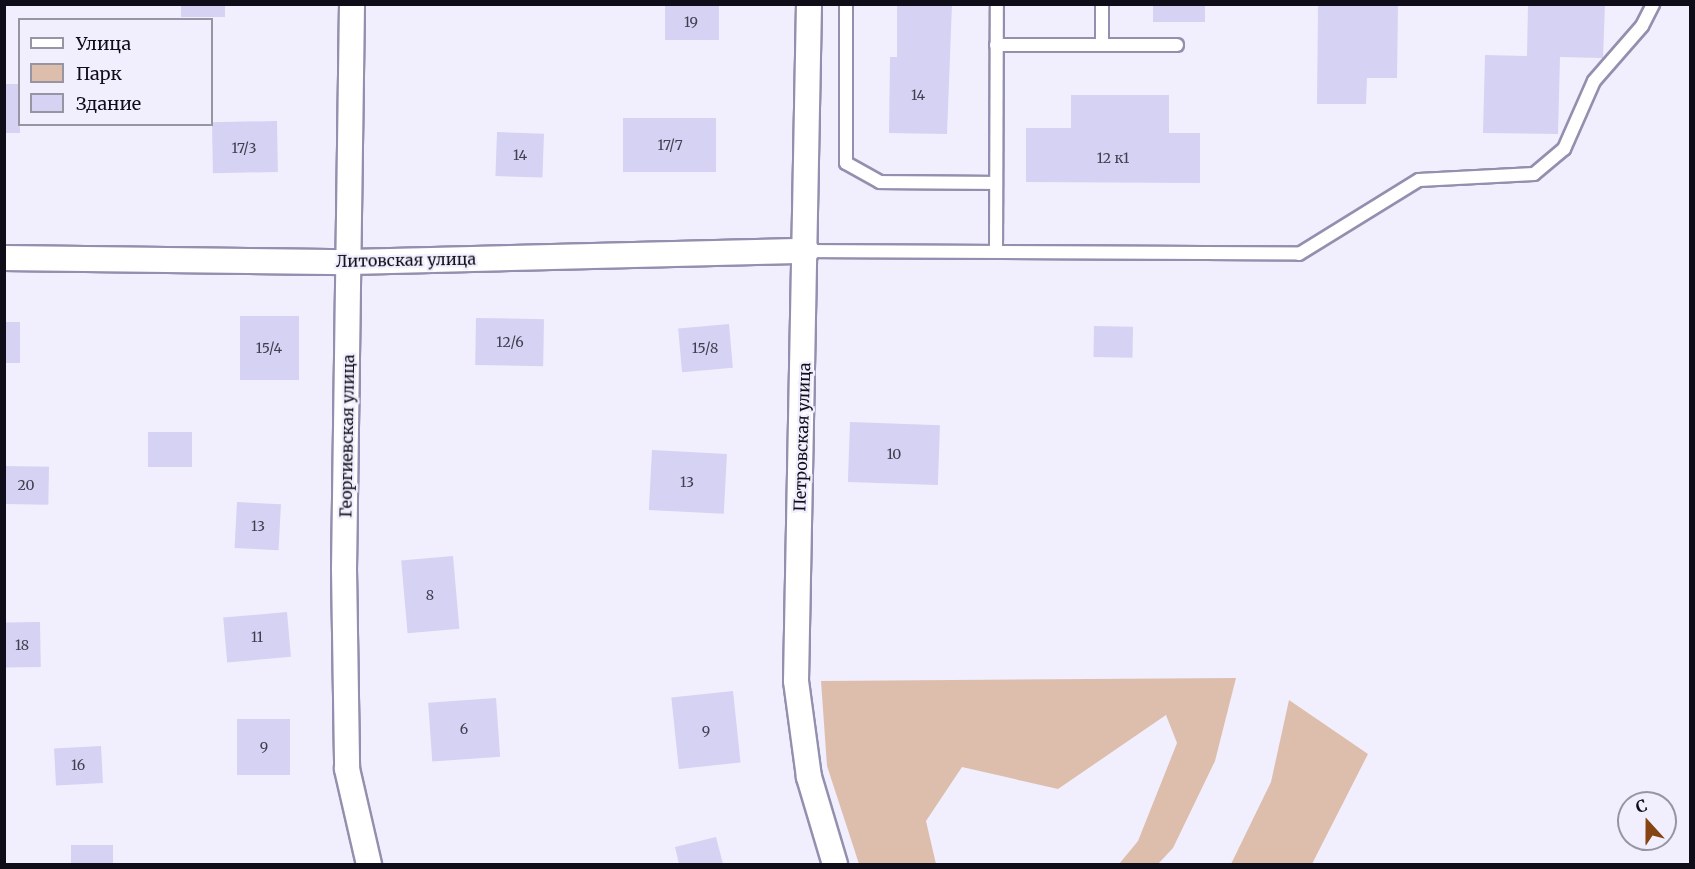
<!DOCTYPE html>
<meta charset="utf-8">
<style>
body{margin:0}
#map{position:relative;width:1695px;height:869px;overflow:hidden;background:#f1effd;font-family:Merriweather,serif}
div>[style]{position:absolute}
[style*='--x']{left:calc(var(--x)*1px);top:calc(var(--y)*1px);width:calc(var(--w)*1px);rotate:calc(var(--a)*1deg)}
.green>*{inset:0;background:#ddbeac}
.building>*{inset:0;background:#d5d2f3;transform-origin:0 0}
.roads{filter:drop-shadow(2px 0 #9390af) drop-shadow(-2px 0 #9390af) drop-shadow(0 2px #9390af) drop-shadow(0 -2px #9390af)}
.lane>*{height:12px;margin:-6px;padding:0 6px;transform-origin:6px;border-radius:6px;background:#fff}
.street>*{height:24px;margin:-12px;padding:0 12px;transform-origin:12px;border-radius:12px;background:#fff}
span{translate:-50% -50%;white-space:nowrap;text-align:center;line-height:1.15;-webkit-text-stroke:4.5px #f1effd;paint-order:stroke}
.number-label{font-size:14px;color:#403e4f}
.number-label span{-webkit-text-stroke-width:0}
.street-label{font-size:16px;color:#0f0d18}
.frame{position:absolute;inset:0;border:6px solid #0f0d18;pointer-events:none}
.legend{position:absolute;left:18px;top:18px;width:195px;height:108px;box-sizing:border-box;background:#f1effd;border:2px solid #9795a1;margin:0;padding:8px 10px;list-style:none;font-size:18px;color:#0f0d18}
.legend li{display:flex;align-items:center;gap:12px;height:30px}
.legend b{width:30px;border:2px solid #9795a1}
.north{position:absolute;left:1617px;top:791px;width:60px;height:60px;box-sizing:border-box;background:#f1effd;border:2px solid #9795a1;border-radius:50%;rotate:339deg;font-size:16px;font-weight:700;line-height:24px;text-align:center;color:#0f0d18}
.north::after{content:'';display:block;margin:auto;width:21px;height:27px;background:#874413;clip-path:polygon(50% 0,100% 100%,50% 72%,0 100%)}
</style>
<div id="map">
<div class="green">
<i style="clip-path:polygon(1236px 678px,1215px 761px,1173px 848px,1158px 864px,1119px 864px,1138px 841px,1177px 743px,1166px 715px,1058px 789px,962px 767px,926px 821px,936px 864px,859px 864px,827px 766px,821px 681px)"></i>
<i style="clip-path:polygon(1289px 700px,1368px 754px,1312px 864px,1231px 864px,1271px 782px)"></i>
</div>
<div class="building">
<i style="left:181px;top:4px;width:44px;height:13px"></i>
<i style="left:665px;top:4px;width:54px;height:36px"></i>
<i style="clip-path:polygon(897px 4px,952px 4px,947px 134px,889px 133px,890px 57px,897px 57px)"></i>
<i style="left:1153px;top:4px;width:52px;height:18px"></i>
<i style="clip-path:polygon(1318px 4px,1398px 4px,1397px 78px,1367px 78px,1366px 104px,1317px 104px)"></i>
<i style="clip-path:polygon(1528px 4px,1605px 4px,1603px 58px,1560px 57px,1558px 134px,1483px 133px,1485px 55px,1527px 56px)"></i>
<i style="left:4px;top:84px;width:16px;height:49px"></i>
<i style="clip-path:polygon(1071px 95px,1169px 95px,1169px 133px,1200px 133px,1200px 183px,1026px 182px,1026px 128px,1071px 128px)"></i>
<i style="left:716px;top:118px;width:54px;height:93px;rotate:90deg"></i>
<i style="left:277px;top:121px;width:51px;height:65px;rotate:89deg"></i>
<i style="left:497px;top:132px;width:47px;height:44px;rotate:2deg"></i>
<i style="left:240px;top:316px;width:59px;height:64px"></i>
<i style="left:476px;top:318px;width:68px;height:47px;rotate:1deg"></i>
<i style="left:4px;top:322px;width:16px;height:41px"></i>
<i style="left:729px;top:324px;width:44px;height:51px;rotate:85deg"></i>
<i style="left:1094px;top:326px;width:39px;height:31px;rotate:1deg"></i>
<i style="left:850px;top:422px;width:90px;height:60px;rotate:2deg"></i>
<i style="left:148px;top:432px;width:44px;height:35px"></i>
<i style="left:652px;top:450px;width:75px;height:60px;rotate:3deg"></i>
<i style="left:4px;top:466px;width:45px;height:38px;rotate:1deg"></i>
<i style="left:237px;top:502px;width:44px;height:46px;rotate:3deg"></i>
<i style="left:453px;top:556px;width:73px;height:52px;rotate:85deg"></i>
<i style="left:287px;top:612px;width:45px;height:64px;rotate:85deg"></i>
<i style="left:40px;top:622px;width:45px;height:35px;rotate:89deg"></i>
<i style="left:733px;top:691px;width:72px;height:62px;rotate:84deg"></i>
<i style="left:496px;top:698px;width:59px;height:68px;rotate:86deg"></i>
<i style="left:237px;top:719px;width:53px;height:56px"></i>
<i style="left:101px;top:746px;width:37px;height:47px;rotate:87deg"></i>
<i style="clip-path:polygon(716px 837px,723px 864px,679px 864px,675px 847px)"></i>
<i style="left:113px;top:845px;width:19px;height:42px;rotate:90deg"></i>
</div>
<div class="roads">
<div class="lane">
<i style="--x:846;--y:4;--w:159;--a:90"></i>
<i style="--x:846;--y:163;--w:39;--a:29"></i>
<i style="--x:880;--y:182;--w:116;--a:0.5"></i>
<i style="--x:996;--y:45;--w:181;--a:0"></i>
<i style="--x:1102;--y:45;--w:41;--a:-90"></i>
<i style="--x:807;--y:251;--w:492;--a:0.3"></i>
<i style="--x:1299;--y:254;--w:141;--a:-31.7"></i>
<i style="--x:1419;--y:180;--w:115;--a:-3"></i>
<i style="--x:1534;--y:174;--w:39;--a:-40"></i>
<i style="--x:1564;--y:149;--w:74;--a:-66.2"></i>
<i style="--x:1594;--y:81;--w:73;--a:-48.9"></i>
<i style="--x:1642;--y:26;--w:25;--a:-63"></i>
<i style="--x:996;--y:251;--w:247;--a:-89.8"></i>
</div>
<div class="street">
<i style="--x:352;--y:4;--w:565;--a:90.81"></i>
<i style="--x:344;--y:569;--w:200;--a:89.1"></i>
<i style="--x:347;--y:769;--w:98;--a:77"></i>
<i style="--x:809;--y:4;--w:677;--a:91.1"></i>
<i style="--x:796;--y:681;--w:97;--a:82.3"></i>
<i style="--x:809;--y:777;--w:91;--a:73.4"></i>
<i style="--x:4;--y:258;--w:346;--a:0.7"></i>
<i style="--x:350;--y:262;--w:457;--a:-1.4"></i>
</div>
</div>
<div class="number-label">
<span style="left:691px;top:22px">19</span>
<span style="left:918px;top:95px">14</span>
<span style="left:670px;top:145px">17/7</span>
<span style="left:244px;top:148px">17/3</span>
<span style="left:520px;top:155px">14</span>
<span style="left:1113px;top:158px">12 к1</span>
<span style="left:510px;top:342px">12/6</span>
<span style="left:269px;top:348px">15/4</span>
<span style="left:705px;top:348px">15/8</span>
<span style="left:894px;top:454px">10</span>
<span style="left:687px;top:482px">13</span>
<span style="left:26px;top:485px">20</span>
<span style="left:258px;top:526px">13</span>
<span style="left:430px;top:595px">8</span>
<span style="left:257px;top:637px">11</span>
<span style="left:22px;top:645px">18</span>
<span style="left:464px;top:729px">6</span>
<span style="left:706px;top:731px">9</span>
<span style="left:264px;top:747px">9</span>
<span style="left:78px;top:765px">16</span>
</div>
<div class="street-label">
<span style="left:406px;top:260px;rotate:-1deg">Литовская улица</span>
<span style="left:347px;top:436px;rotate:-89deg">Георгиевская улица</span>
<span style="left:802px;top:437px;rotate:-88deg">Петровская улица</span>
</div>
<div class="frame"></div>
<ul class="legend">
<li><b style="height:8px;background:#fff"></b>Улица</li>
<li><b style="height:16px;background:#ddbeac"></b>Парк</li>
<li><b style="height:16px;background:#d5d2f3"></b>Здание</li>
</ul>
<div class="north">С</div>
</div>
